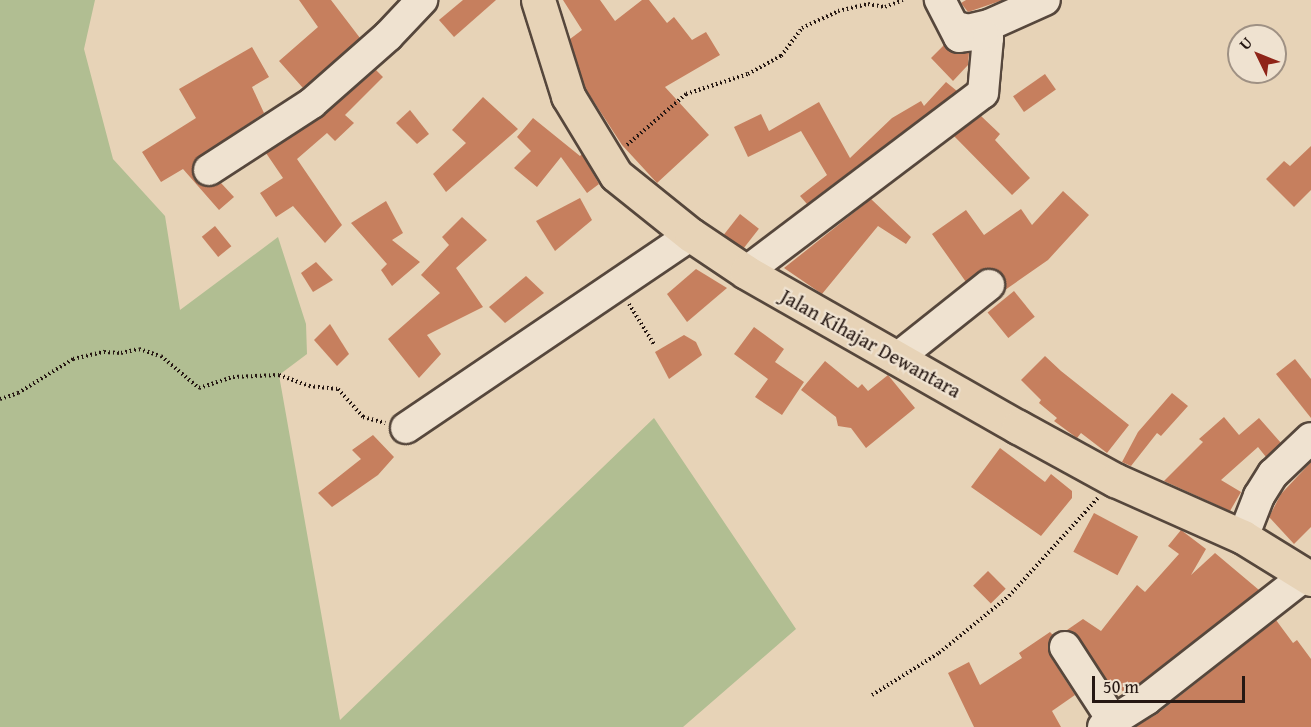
<!DOCTYPE html>
<style>
body{margin:0}
#map{position:relative;width:1311px;height:727px;overflow:hidden;background:#e7d3b7;font-family:"Gentium Book Plus",serif}
div>[style]{position:absolute}
[style*='--x']{left:calc(var(--x)*1px);top:calc(var(--y)*1px);width:calc(var(--w)*1px);rotate:calc(var(--a)*1deg)}
.green>*{inset:0;background:#b1be92}
.building>*{inset:0;background:#c67f5e;transform-origin:0 0}
.path>*{height:4px;margin-top:-2px;transform-origin:0;background:repeating-linear-gradient(90deg,#261813 0 1.5px,transparent 0 4.5px)}
.roads{filter:drop-shadow(2px 0 #56473c) drop-shadow(-2px 0 #56473c) drop-shadow(0 2px #56473c) drop-shadow(0 -2px #56473c)}
.minor>*{height:30px;margin:-15px;padding:0 15px;transform-origin:15px;border-radius:15px;background:#efe2d0}
.major>*{height:33px;margin:-16.5px;padding:0 16.5px;transform-origin:16.5px;border-radius:16.5px;background:#e7d3b7}
span{translate:-50% -50%;white-space:nowrap;text-align:center;line-height:1.15;-webkit-text-stroke:4.5px #efe2d0;paint-order:stroke}
.street-label{font-size:20px;color:#261813}
.north{position:absolute;left:1227px;top:24px;width:60px;height:60px;box-sizing:border-box;background:#efe2d0;border:2px solid #9f9184;border-radius:50%;rotate:313deg;font-size:16px;font-weight:700;line-height:24px;text-align:center;color:#261813}
.north::after{content:'';display:block;margin:auto;width:21px;height:27px;background:#8f2418;clip-path:polygon(50% 0,100% 100%,50% 72%,0 100%)}
.scale{position:absolute;left:1092px;top:676px;width:153px;height:27px;box-sizing:border-box;border:3px solid #261813;border-top:0;padding-left:8px;font-size:18px;line-height:21px;white-space:nowrap;color:#261813;-webkit-text-stroke:4px #efe2d0;paint-order:stroke}
</style>
<div id="map">
<div class="green">
<i style="clip-path:polygon(0 0,95px 0,84px 49px,113px 159px,165px 216px,180px 310px,278px 237px,306px 324px,307px 354px,279px 375px,340px 720px,654px 418px,796px 629px,683px 727px,0 727px)"></i>
</div>
<div class="building">
<i style="clip-path:polygon(299px 0,331px 0,360px 38px,303px 88px,279px 61px,318px 27px)"></i>
<i style="clip-path:polygon(463px 0,496px 0,454px 37px,439px 20px)"></i>
<i style="clip-path:polygon(563px 0,600px 0,615px 21px,642px 0,649px 0,667px 23px,674px 17px,692px 40px,706px 32px,720px 55px,665px 87px,709px 135px,657px 183px,622px 145px,585px 88px,570px 39px,582px 30px)"></i>
<i style="clip-path:polygon(966px 0,1003px 0,968px 12px,961px 3px)"></i>
<i style="clip-path:polygon(944px 45px,952px 52px,969px 53px,968px 65px,953px 81px,931px 58px)"></i>
<i style="clip-path:polygon(252px 47px,269px 77px,252px 87px,264px 113px,200px 156px,194px 162px,192px 170px,194px 179px,201px 185px,210px 187px,221px 183px,234px 197px,219px 210px,183px 169px,161px 182px,142px 152px,196px 118px,179px 89px)"></i>
<i style="clip-path:polygon(376px 70px,383px 77px,345px 115px,354px 123px,335px 141px,327px 133px,297px 159px,342px 225px,325px 243px,293px 206px,276px 217px,260px 193px,283px 178px,266px 153px,323px 116px)"></i>
<i style="left:1045px;top:74px;width:19px;height:39px;rotate:55deg"></i>
<i style="clip-path:polygon(946px 82px,957px 91px,807px 204px,800px 196px,827px 175px,801px 131px,748px 157px,734px 127px,761px 114px,769px 131px,819px 102px,850px 158px,892px 118px,921px 101px,924px 106px)"></i>
<i style="clip-path:polygon(483px 97px,518px 129px,446px 192px,433px 174px,466px 143px,452px 130px)"></i>
<i style="clip-path:polygon(410px 110px,429px 134px,417px 144px,396px 123px)"></i>
<i style="clip-path:polygon(981px 116px,1000px 134px,995px 140px,1030px 178px,1012px 195px,954px 136px)"></i>
<i style="clip-path:polygon(533px 118px,580px 156px,582px 154px,599px 184px,587px 193px,561px 157px,537px 187px,514px 168px,531px 151px,517px 137px)"></i>
<i style="clip-path:polygon(1311px 146px,1311px 190px,1294px 207px,1266px 179px,1284px 161px,1290px 166px)"></i>
<i style="clip-path:polygon(1063px 191px,1089px 215px,1048px 260px,1005px 290px,1003px 275px,995px 269px,979px 271px,966px 282px,932px 234px,966px 210px,984px 235px,1021px 209px,1032px 225px)"></i>
<i style="clip-path:polygon(580px 198px,592px 220px,555px 251px,536px 221px)"></i>
<i style="clip-path:polygon(871px 199px,911px 237px,906px 244px,878px 226px,822px 294px,784px 268px)"></i>
<i style="clip-path:polygon(386px 201px,403px 233px,392px 240px,420px 262px,392px 286px,381px 270px,387px 264px,351px 223px)"></i>
<i style="left:740px;top:214px;width:24px;height:26px;rotate:38deg"></i>
<i style="clip-path:polygon(462px 217px,487px 240px,456px 268px,483px 307px,427px 335px,441px 354px,419px 378px,388px 339px,440px 293px,421px 275px,449px 245px,442px 237px)"></i>
<i style="left:215px;top:226px;width:26px;height:17px;rotate:51deg"></i>
<i style="clip-path:polygon(316px 262px,333px 280px,313px 292px,301px 273px)"></i>
<i style="clip-path:polygon(696px 269px,727px 288px,687px 322px,667px 294px)"></i>
<i style="clip-path:polygon(526px 276px,544px 293px,505px 323px,489px 307px)"></i>
<i style="left:1014px;top:291px;width:33px;height:34px;rotate:51deg"></i>
<i style="clip-path:polygon(330px 324px,349px 354px,337px 366px,314px 340px)"></i>
<i style="clip-path:polygon(754px 327px,784px 349px,775px 362px,804px 382px,782px 415px,755px 397px,768px 379px,734px 354px)"></i>
<i style="clip-path:polygon(684px 335px,696px 342px,702px 355px,669px 379px,655px 352px)"></i>
<i style="clip-path:polygon(1045px 356px,1061px 371px,1129px 425px,1107px 453px,1081px 433px,1077px 438px,1054px 421px,1057px 418px,1039px 403px,1041px 400px,1021px 380px)"></i>
<i style="clip-path:polygon(1295px 359px,1311px 379px,1311px 418px,1276px 374px)"></i>
<i style="clip-path:polygon(825px 361px,858px 388px,862px 384px,868px 391px,888px 375px,915px 408px,866px 448px,851px 428px,838px 426px,836px 417px,801px 390px)"></i>
<i style="clip-path:polygon(1172px 393px,1188px 406px,1161px 436px,1157px 433px,1131px 466px,1122px 462px,1138px 432px)"></i>
<i style="clip-path:polygon(1224px 417px,1239px 435px,1259px 418px,1281px 443px,1266px 457px,1258px 447px,1221px 480px,1241px 492px,1230px 511px,1164px 481px,1203px 442px,1199px 439px)"></i>
<i style="clip-path:polygon(373px 435px,394px 457px,378px 475px,332px 507px,318px 493px,361px 459px,352px 450px)"></i>
<i style="clip-path:polygon(1000px 448px,1045px 482px,1051px 474px,1072px 491px,1072px 498px,1041px 536px,971px 487px)"></i>
<i style="clip-path:polygon(1311px 462px,1311px 527px,1294px 544px,1269px 517px,1281px 494px)"></i>
<i style="left:1094px;top:513px;width:50px;height:44px;rotate:28deg"></i>
<i style="clip-path:polygon(1181px 530px,1206px 549px,1191px 575px,1215px 553px,1259px 590px,1136px 686px,1124px 693px,1120px 688px,1115px 692px,1079px 638px,1067px 630px,1083px 619px,1101px 631px,1137px 585px,1145px 592px,1179px 554px,1168px 546px)"></i>
<i style="left:988px;top:571px;width:25px;height:21px;rotate:45deg"></i>
<i style="clip-path:polygon(1276px 620px,1293px 643px,1297px 640px,1311px 659px,1311px 727px,1135px 727px,1157px 714px)"></i>
<i style="clip-path:polygon(1050px 632px,1053px 635px,1048px 647px,1050px 656px,1075px 695px,1052px 711px,1061px 727px,974px 727px,948px 673px,969px 662px,980px 685px,1022px 658px,1019px 653px)"></i>
</div>
<div class="path">
<i style="--x:627;--y:145;--w:78;--a:-40.8"></i>
<i style="--x:686;--y:94;--w:65;--a:-17.9"></i>
<i style="--x:748;--y:74;--w:38;--a:-29"></i>
<i style="--x:781;--y:56;--w:35;--a:-53"></i>
<i style="--x:802;--y:28;--w:40;--a:-25"></i>
<i style="--x:838;--y:11;--w:31;--a:-13"></i>
<i style="--x:868;--y:4;--w:17;--a:10"></i>
<i style="--x:885;--y:7;--w:19;--a:-21"></i>
<i style="--x:629;--y:304;--w:49;--a:58.2"></i>
<i style="--x:0;--y:399;--w:19;--a:-18"></i>
<i style="--x:18;--y:393;--w:65;--a:-31.7"></i>
<i style="--x:73;--y:359;--w:32;--a:-13"></i>
<i style="--x:104;--y:352;--w:17;--a:3"></i>
<i style="--x:121;--y:353;--w:18;--a:-13"></i>
<i style="--x:139;--y:349;--w:23;--a:18"></i>
<i style="--x:161;--y:356;--w:50;--a:40.1"></i>
<i style="--x:199;--y:388;--w:36;--a:-18"></i>
<i style="--x:233;--y:377;--w:46;--a:-2.5"></i>
<i style="--x:279;--y:375;--w:32;--a:20"></i>
<i style="--x:309;--y:386;--w:29;--a:6"></i>
<i style="--x:338;--y:389;--w:38;--a:48"></i>
<i style="--x:363;--y:417;--w:23;--a:15"></i>
<i style="--x:872;--y:695;--w:79;--a:-32.1"></i>
<i style="--x:939;--y:653;--w:90;--a:-39.2"></i>
<i style="--x:1009;--y:596;--w:132;--a:-47.8"></i>
</div>
<div class="roads">
<div class="minor">
<i style="--x:961;--y:28;--w:6;--a:18"></i>
<i style="--x:967;--y:30;--w:23;--a:-13"></i>
<i style="--x:989;--y:25;--w:61;--a:-24.1"></i>
<i style="--x:209;--y:170;--w:123;--a:-33"></i>
<i style="--x:312;--y:103;--w:101;--a:-41.4"></i>
<i style="--x:388;--y:36;--w:50;--a:-46.6"></i>
<i style="--x:746;--y:272;--w:297;--a:-37.1"></i>
<i style="--x:983;--y:93;--w:55;--a:-84.8"></i>
<i style="--x:988;--y:38;--w:6;--a:-141"></i>
<i style="--x:983;--y:34;--w:24;--a:173"></i>
<i style="--x:959;--y:37;--w:42;--a:-117.2"></i>
<i style="--x:896;--y:359;--w:119;--a:-38.5"></i>
<i style="--x:406;--y:428;--w:344;--a:-34.1"></i>
<i style="--x:1243;--y:537;--w:44;--a:-68.7"></i>
<i style="--x:1259;--y:496;--w:26;--a:-58"></i>
<i style="--x:1273;--y:474;--w:52;--a:-43.5"></i>
<i style="--x:1065;--y:647;--w:88;--a:57"></i>
<i style="--x:1103;--y:727;--w:51;--a:-32.1"></i>
<i style="--x:1146;--y:700;--w:203;--a:-38"></i>
</div>
<div class="major">
<i style="--x:538;--y:0;--w:101;--a:72.6"></i>
<i style="--x:568;--y:96;--w:92;--a:58.7"></i>
<i style="--x:616;--y:175;--w:96;--a:38.7"></i>
<i style="--x:691;--y:235;--w:66;--a:33.9"></i>
<i style="--x:746;--y:272;--w:313;--a:29.7"></i>
<i style="--x:1018;--y:427;--w:111;--a:28.7"></i>
<i style="--x:1115;--y:480;--w:140;--a:24"></i>
<i style="--x:1243;--y:537;--w:80;--a:31.7"></i>
</div>
</div>
<div class="street-label">
<span style="left:871px;top:343px;rotate:29deg">Jalan Kihajar Dewantara</span>
</div>
<div class="north">U</div>
<div class="scale">50 m</div>
</div>
